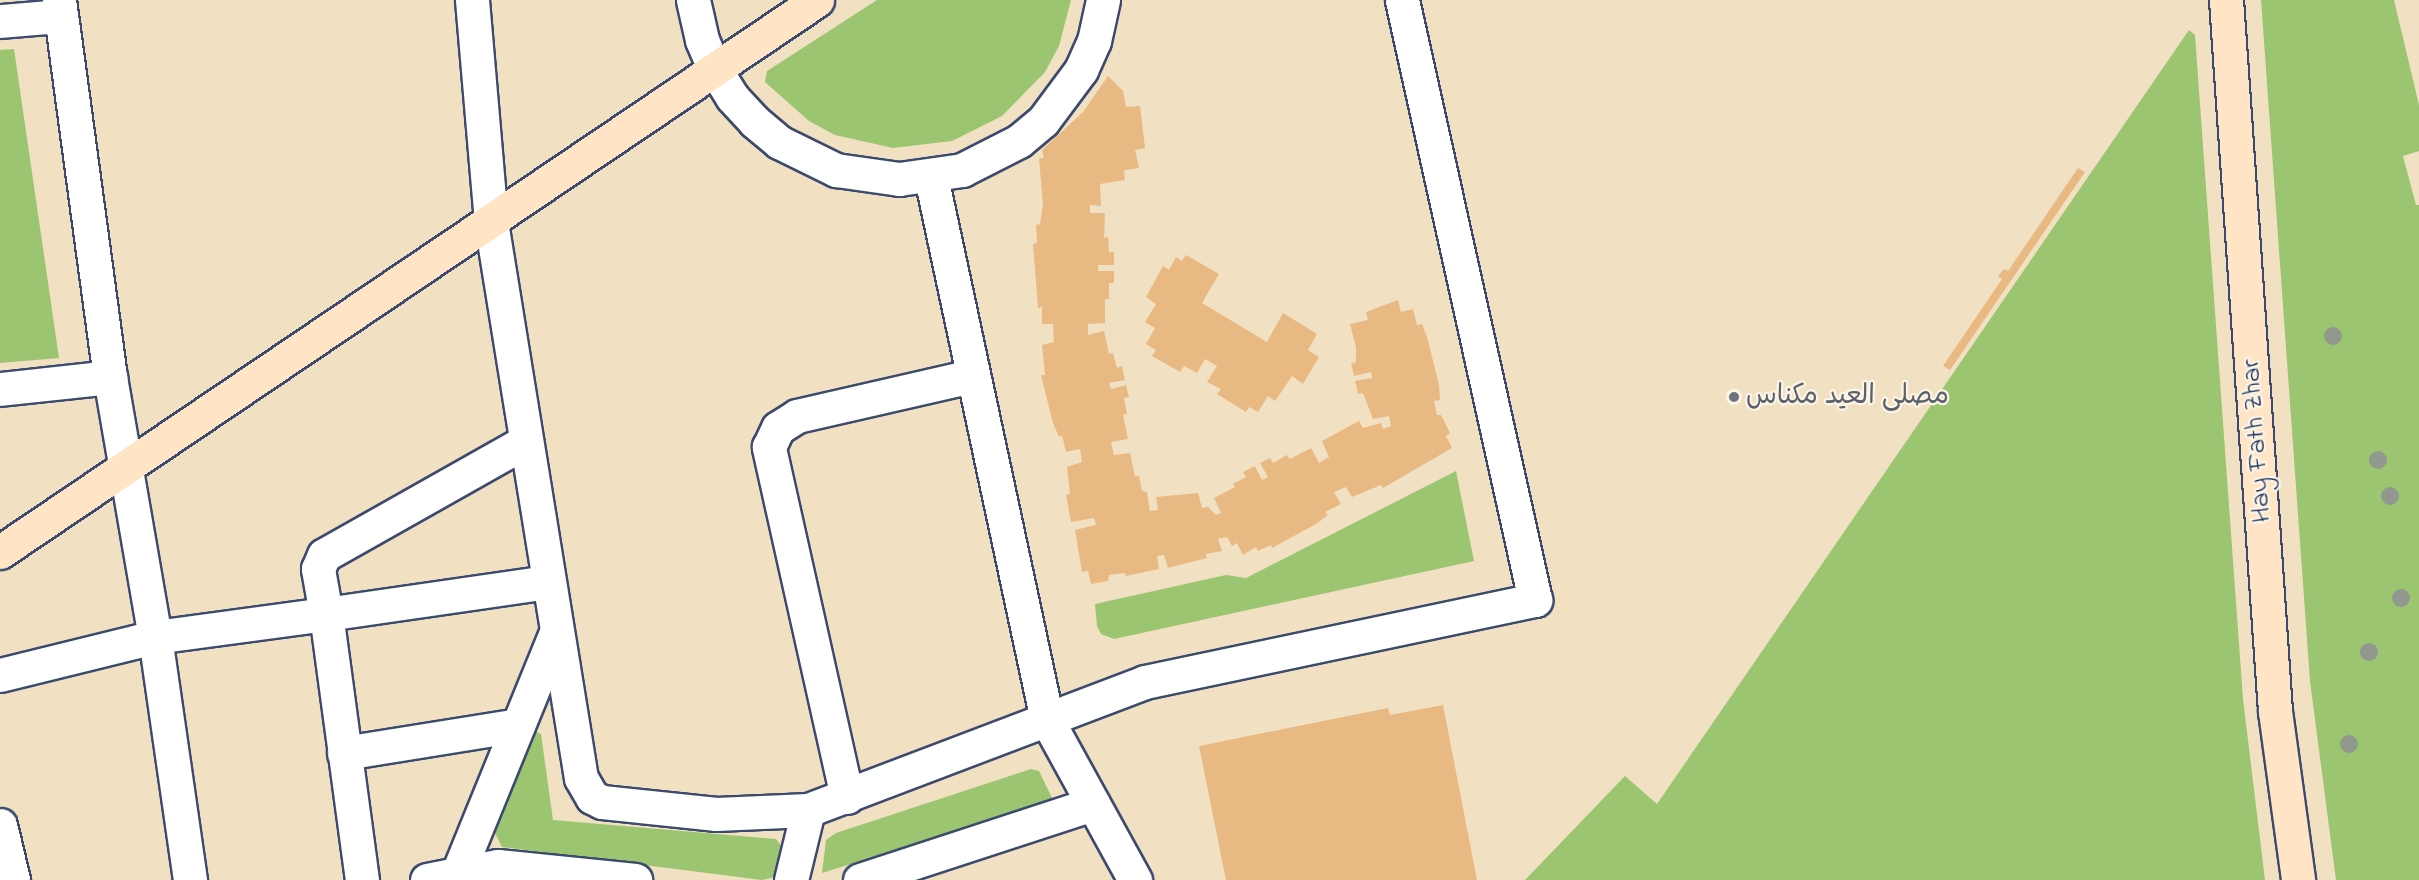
<!DOCTYPE html>
<meta charset="utf-8">
<style>
body{margin:0}
#map{position:relative;width:2419px;height:880px;overflow:hidden;background:#f1e1c2;font-family:"Indie Flower","Playpen Sans Arabic",sans-serif}
div>[style]{position:absolute}
[style*='--x']{left:calc(var(--x)*1px);top:calc(var(--y)*1px);width:calc(var(--w)*1px);rotate:calc(var(--a)*1deg)}
.green>*{inset:0;background:#9cc572}
.building>*{inset:0;background:#e8b983}
.roads{filter:drop-shadow(2px 0 #3b4a6d) drop-shadow(-2px 0 #3b4a6d) drop-shadow(0 2px #3b4a6d) drop-shadow(0 -2px #3b4a6d)}
.street>*{height:33px;margin:-16.5px;padding:0 16.5px;transform-origin:16.5px;border-radius:16.5px;background:#fff}
.secondary>*{height:33px;margin:-16.5px;padding:0 16.5px;transform-origin:16.5px;border-radius:16.5px;background:#ffe4c6}
.trees>*{width:18px;height:18px;margin:-9px;border-radius:50%;background:#91988e}
.dots>*{width:16px;height:16px;translate:-50% -50%;box-sizing:border-box;border:3px solid #fcf5e5;border-radius:50%}
span{translate:-50% -50%;white-space:nowrap;text-align:center;line-height:1.15;-webkit-text-stroke:4.5px #fcf5e5;paint-order:stroke}
.worship-label{font-size:27px;color:#5b616d}
.left{translate:0 -50%;text-align:left}
.street-label{font-size:27px;color:#1b2f5e}
</style>
<div id="map">
<div class="green">
<i style="clip-path:polygon(877px 0,1071px 0,1059px 46px,1045px 72px,1002px 116px,952px 141px,893px 148px,835px 135px,809px 121px,765px 82px,767px 71px)"></i>
<i style="clip-path:polygon(2261px 0,2394px 0,2419px 105px,2419px 151px,2403px 156px,2416px 205px,2419px 205px,2419px 880px,2336px 880px,2310px 681px)"></i>
<i style="clip-path:polygon(2189px 30px,2195px 35px,2243px 699px,2265px 880px,1525px 880px,1625px 776px,1657px 804px)"></i>
<i style="clip-path:polygon(14px 49px,59px 358px,0 363px,0 50px)"></i>
<i style="clip-path:polygon(1456px 471px,1474px 561px,1114px 639px,1101px 634px,1097px 626px,1095px 604px,1226px 575px,1246px 578px)"></i>
<i style="clip-path:polygon(535px 731px,541px 734px,553px 820px,776px 839px,783px 848px,775px 877px,762px 880px,502px 847px,495px 833px,531px 732px)"></i>
<i style="clip-path:polygon(1031px 769px,1039px 771px,1053px 800px,822px 873px,826px 840px,836px 833px)"></i>
</div>
<div class="building">
<i style="clip-path:polygon(1108px 76px,1123px 91px,1126px 107px,1140px 106px,1145px 148px,1135px 150px,1139px 168px,1124px 170px,1125px 180px,1100px 184px,1101px 206px,1090px 205px,1090px 213px,1105px 213px,1104px 238px,1108px 237px,1109px 252px,1114px 252px,1114px 265px,1098px 265px,1098px 271px,1114px 271px,1114px 283px,1109px 283px,1109px 299px,1105px 299px,1105px 323px,1088px 324px,1088px 335px,1104px 331px,1109px 354px,1113px 353px,1117px 368px,1122px 366px,1125px 380px,1109px 383px,1111px 389px,1126px 385px,1129px 397px,1124px 398px,1127px 414px,1123px 415px,1128px 439px,1111px 442px,1114px 455px,1130px 453px,1135px 476px,1139px 476px,1142px 491px,1147px 492px,1150px 511px,1158px 510px,1156px 497px,1198px 493px,1202px 508px,1208px 507px,1216px 515px,1221px 513px,1214px 498px,1235px 487px,1233px 484px,1246px 477px,1243px 472px,1255px 466px,1262px 480px,1268px 477px,1260px 463px,1270px 458px,1273px 463px,1287px 455px,1290px 459px,1311px 448px,1319px 463px,1329px 457px,1322px 441px,1359px 421px,1363px 428px,1381px 423px,1383px 429px,1391px 426px,1389px 416px,1373px 419px,1363px 393px,1358px 394px,1355px 381px,1372px 378px,1371px 372px,1354px 376px,1351px 364px,1356px 362px,1356px 347px,1350px 324px,1368px 320px,1366px 312px,1398px 300px,1401px 312px,1413px 309px,1417px 325px,1422px 324px,1427px 337px,1439px 385px,1440px 400px,1434px 401px,1437px 415px,1441px 415px,1450px 433px,1446px 436px,1452px 448px,1383px 488px,1381px 485px,1352px 497px,1346px 487px,1334px 492px,1341px 504px,1325px 512px,1328px 515px,1316px 524px,1272px 548px,1271px 545px,1258px 551px,1256px 547px,1243px 555px,1237px 543px,1232px 546px,1227px 537px,1218px 539px,1222px 551px,1206px 554px,1207px 558px,1168px 568px,1164px 555px,1157px 556px,1159px 569px,1126px 576px,1125px 573px,1109px 575px,1108px 581px,1091px 584px,1088px 571px,1082px 572px,1075px 530px,1096px 525px,1094px 518px,1071px 522px,1066px 495px,1070px 494px,1067px 467px,1082px 462px,1080px 449px,1066px 452px,1062px 435px,1059px 437px,1053px 423px,1041px 375px,1045px 375px,1042px 345px,1054px 342px,1053px 324px,1042px 324px,1042px 307px,1038px 308px,1033px 244px,1037px 243px,1036px 225px,1040px 224px,1043px 204px,1039px 159px,1044px 157px,1042px 150px,1083px 112px)"></i>
<i style="clip-path:polygon(2078px 168px,2085px 172px,1950px 370px,1943px 366px,2002px 279px,1998px 276px,2004px 269px,2008px 271px)"></i>
<i style="clip-path:polygon(1186px 255px,1219px 274px,1202px 303px,1267px 342px,1283px 313px,1317px 334px,1308px 350px,1319px 357px,1303px 384px,1292px 376px,1275px 401px,1268px 396px,1258px 412px,1249px 407px,1246px 412px,1217px 394px,1221px 389px,1207px 382px,1217px 366px,1205px 359px,1197px 373px,1184px 366px,1180px 372px,1152px 356px,1156px 350px,1146px 344px,1155px 328px,1145px 322px,1156px 304px,1146px 297px,1163px 266px,1169px 270px,1176px 257px,1182px 261px)"></i>
<i style="clip-path:polygon(1443px 705px,1477px 880px,1226px 880px,1199px 746px,1388px 708px,1390px 715px)"></i>
</div>
<div class="roads">
<div class="street">
<i style="--x:59;--y:0;--w:380;--a:82.3"></i>
<i style="--x:110;--y:377;--w:264;--a:80.2"></i>
<i style="--x:155;--y:637;--w:246;--a:81.8"></i>
<i style="--x:472;--y:0;--w:223;--a:85.1"></i>
<i style="--x:491;--y:222;--w:563;--a:80.81"></i>
<i style="--x:581;--y:778;--w:22;--a:60"></i>
<i style="--x:592;--y:797;--w:11;--a:27"></i>
<i style="--x:602;--y:802;--w:115;--a:6"></i>
<i style="--x:716;--y:814;--w:92;--a:-2.5"></i>
<i style="--x:808;--y:810;--w:360;--a:-20.8"></i>
<i style="--x:1145;--y:682;--w:399;--a:-11.9"></i>
<i style="--x:1535;--y:600;--w:615;--a:-102.5"></i>
<i style="--x:693;--y:0;--w:41;--a:77.3"></i>
<i style="--x:702;--y:40;--w:30;--a:67"></i>
<i style="--x:714;--y:68;--w:34;--a:58"></i>
<i style="--x:732;--y:97;--w:33;--a:47"></i>
<i style="--x:754;--y:121;--w:33;--a:40"></i>
<i style="--x:779;--y:142;--w:64;--a:26.2"></i>
<i style="--x:836;--y:170;--w:64;--a:8.1"></i>
<i style="--x:899;--y:179;--w:64;--a:-8.1"></i>
<i style="--x:962;--y:170;--w:64;--a:-27"></i>
<i style="--x:1019;--y:141;--w:31;--a:-40"></i>
<i style="--x:1043;--y:121;--w:64;--a:-53.3"></i>
<i style="--x:1081;--y:70;--w:32;--a:-66"></i>
<i style="--x:1094;--y:41;--w:42;--a:-77.6"></i>
<i style="--x:0;--y:21;--w:60;--a:-4.8"></i>
<i style="--x:931;--y:177;--w:555;--a:77.94"></i>
<i style="--x:1047;--y:720;--w:183;--a:61.2"></i>
<i style="--x:0;--y:389;--w:111;--a:-6.2"></i>
<i style="--x:0;--y:675;--w:160;--a:-13.8"></i>
<i style="--x:155;--y:637;--w:173;--a:-7.7"></i>
<i style="--x:326;--y:614;--w:46;--a:-100.1"></i>
<i style="--x:318;--y:569;--w:15;--a:-67"></i>
<i style="--x:324;--y:555;--w:232;--a:-29.4"></i>
<i style="--x:344;--y:753;--w:176;--a:-9.1"></i>
<i style="--x:847;--y:797;--w:359;--a:-102.6"></i>
<i style="--x:769;--y:447;--w:21;--a:-65"></i>
<i style="--x:778;--y:428;--w:22;--a:-32"></i>
<i style="--x:797;--y:416;--w:180;--a:-12.9"></i>
<i style="--x:0;--y:825;--w:57;--a:76.7"></i>
<i style="--x:362;--y:880;--w:268;--a:-97.7"></i>
<i style="--x:326;--y:614;--w:224;--a:-8.2"></i>
<i style="--x:427;--y:880;--w:72;--a:-11.2"></i>
<i style="--x:498;--y:866;--w:138;--a:5.8"></i>
<i style="--x:455;--y:880;--w:268;--a:-67.8"></i>
<i style="--x:791;--y:880;--w:72;--a:-76.3"></i>
<i style="--x:860;--y:880;--w:245;--a:-18.1"></i>
</div>
<div class="secondary">
<i style="--x:2226;--y:0;--w:713;--a:86.06"></i>
<i style="--x:2275;--y:711;--w:171;--a:82.2"></i>
<i style="--x:0;--y:552;--w:986;--a:-34.04"></i>
</div>
</div>
<div class="trees">
<i style="left:2333px;top:336px"></i>
<i style="left:2378px;top:460px"></i>
<i style="left:2390px;top:496px"></i>
<i style="left:2401px;top:598px"></i>
<i style="left:2369px;top:652px"></i>
<i style="left:2349px;top:744px"></i>
</div>
<div class="dots">
<i style="left:1734px;top:397px;background:#6b7280"></i>
</div>
<div class="worship-label">
<span class="left" style="left:1746px;top:397px">مصلى العيد مكناس</span>
</div>
<div class="street-label">
<span style="left:2257px;top:441px;rotate:-94deg">Hay Fath Zhar</span>
</div>
</div>
